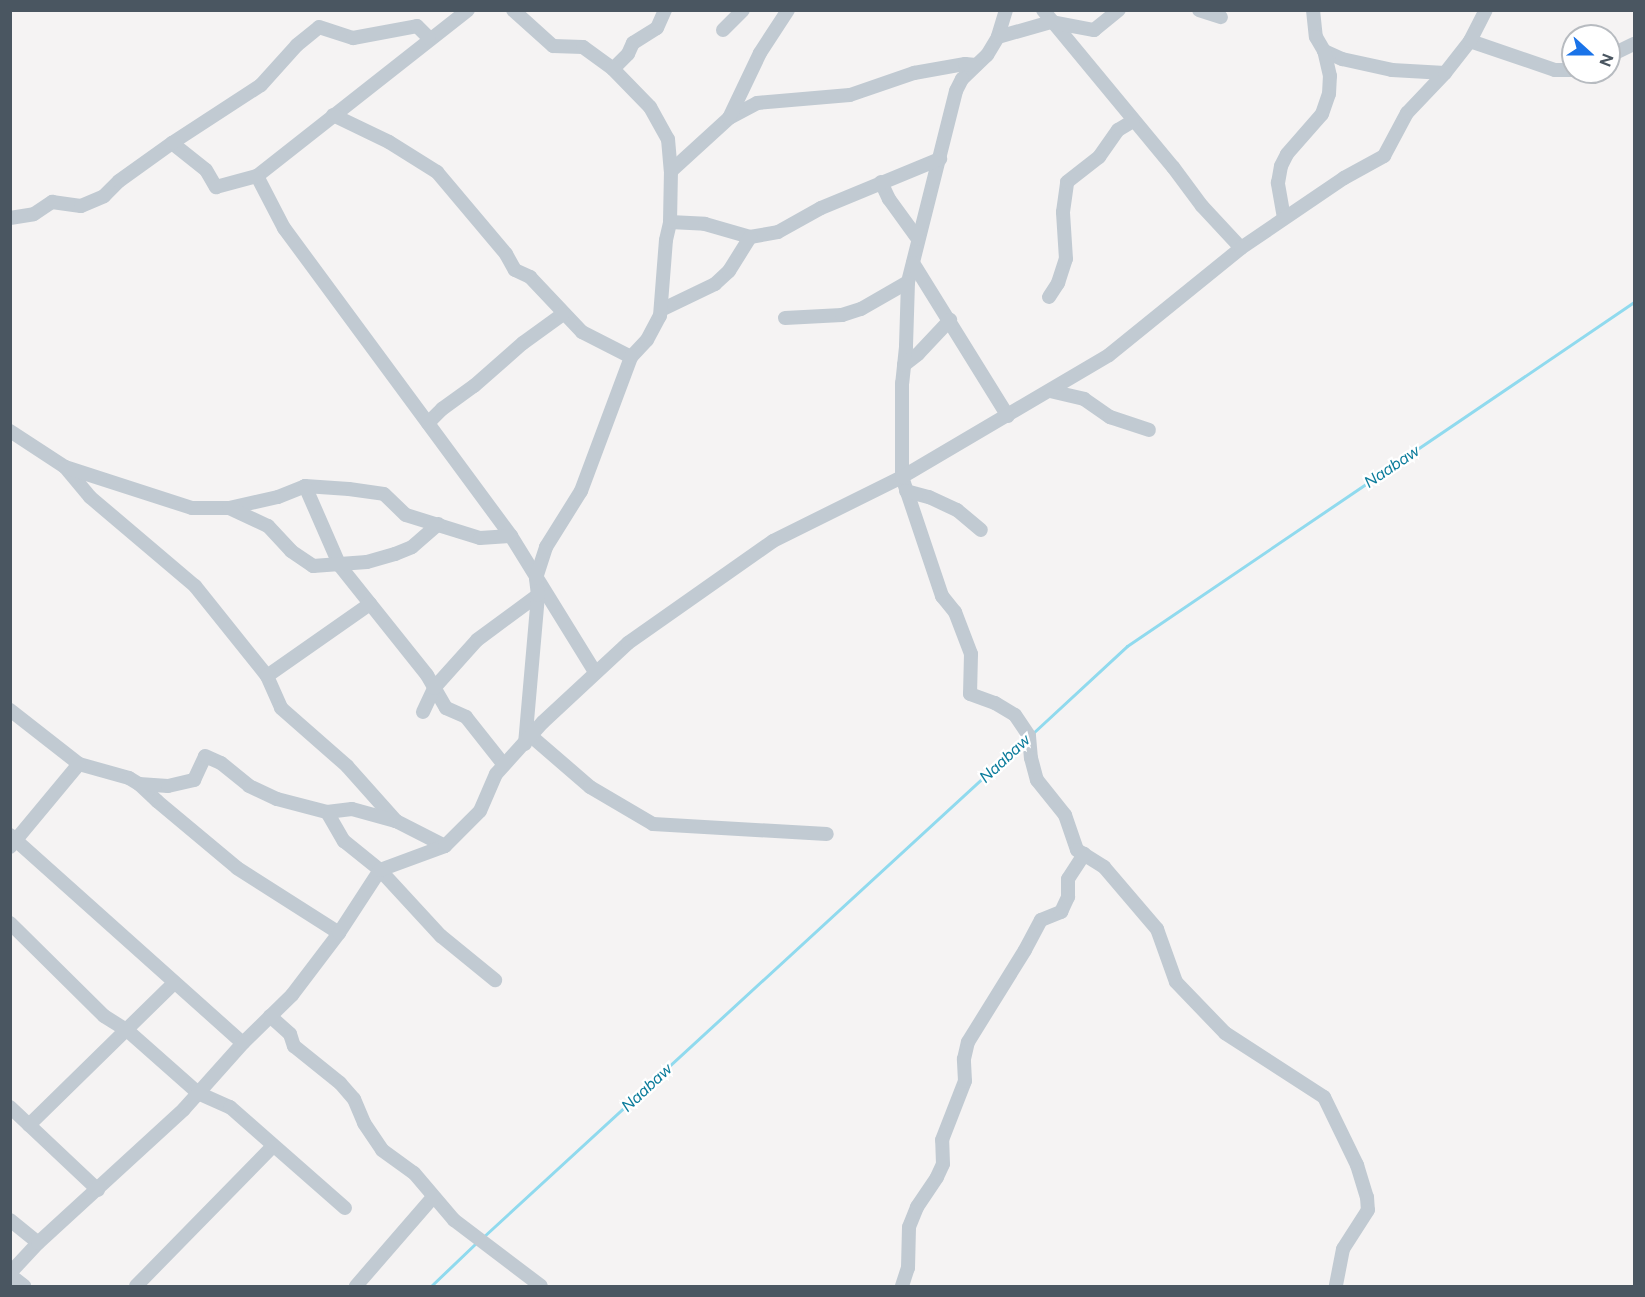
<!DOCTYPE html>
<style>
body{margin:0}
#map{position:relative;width:1645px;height:1297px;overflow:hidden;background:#f5f3f3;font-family:Figtree,sans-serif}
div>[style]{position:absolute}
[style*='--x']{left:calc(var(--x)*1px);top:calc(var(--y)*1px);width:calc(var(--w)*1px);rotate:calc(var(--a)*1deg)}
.stream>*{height:3px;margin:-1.5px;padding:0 1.5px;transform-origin:1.5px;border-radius:1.5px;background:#90daee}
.minor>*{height:14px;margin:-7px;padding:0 7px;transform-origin:7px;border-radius:7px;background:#c1cad2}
span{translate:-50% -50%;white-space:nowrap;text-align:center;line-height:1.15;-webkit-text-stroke:4.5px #fff;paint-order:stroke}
.water-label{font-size:16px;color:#0c7c9b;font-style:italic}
.frame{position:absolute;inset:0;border:12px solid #4a5661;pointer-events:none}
.north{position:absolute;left:1561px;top:24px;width:60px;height:60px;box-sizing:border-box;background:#fff;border:2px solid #b7bbc0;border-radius:50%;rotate:111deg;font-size:16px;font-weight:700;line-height:24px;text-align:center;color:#4a5661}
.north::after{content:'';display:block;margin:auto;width:21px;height:27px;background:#1a73e8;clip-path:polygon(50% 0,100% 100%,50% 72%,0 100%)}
</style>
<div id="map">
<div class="stream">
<i style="--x:1033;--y:733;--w:128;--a:-42.8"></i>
<i style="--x:1127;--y:646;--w:613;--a:-34.16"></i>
<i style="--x:482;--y:1238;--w:737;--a:-42.58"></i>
<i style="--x:431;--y:1286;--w:64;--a:-43.7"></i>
</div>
<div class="minor">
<i style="--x:468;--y:10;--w:268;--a:141.8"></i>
<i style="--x:257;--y:176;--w:59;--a:62.6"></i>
<i style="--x:284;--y:228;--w:383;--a:53.6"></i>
<i style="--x:511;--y:536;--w:160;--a:58.3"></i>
<i style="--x:513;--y:10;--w:54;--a:42"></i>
<i style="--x:553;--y:46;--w:30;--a:2"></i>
<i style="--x:583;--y:47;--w:37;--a:36"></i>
<i style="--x:613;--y:69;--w:53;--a:45.8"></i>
<i style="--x:650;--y:107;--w:37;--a:61"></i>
<i style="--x:668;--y:139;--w:32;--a:85"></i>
<i style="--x:1006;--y:10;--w:28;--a:107"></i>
<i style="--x:998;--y:37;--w:21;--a:121"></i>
<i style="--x:987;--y:55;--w:35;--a:136"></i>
<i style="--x:962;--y:79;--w:13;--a:117"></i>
<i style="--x:956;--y:91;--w:197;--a:104.1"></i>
<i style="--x:908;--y:282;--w:65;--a:91.8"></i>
<i style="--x:906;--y:347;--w:36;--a:96"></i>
<i style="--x:902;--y:383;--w:94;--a:90"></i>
<i style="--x:902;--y:477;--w:126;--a:71.4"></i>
<i style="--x:942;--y:596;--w:21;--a:51"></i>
<i style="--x:955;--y:612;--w:45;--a:69.1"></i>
<i style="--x:971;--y:654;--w:40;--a:91.4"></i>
<i style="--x:970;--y:694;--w:27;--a:20"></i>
<i style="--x:995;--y:703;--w:23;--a:31"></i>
<i style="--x:1015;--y:715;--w:25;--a:56"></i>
<i style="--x:1029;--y:736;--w:22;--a:85"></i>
<i style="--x:1031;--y:758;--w:23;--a:75"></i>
<i style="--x:1037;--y:780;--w:45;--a:51.3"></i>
<i style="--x:1065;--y:815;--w:37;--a:71"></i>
<i style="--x:1077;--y:850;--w:32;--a:32"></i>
<i style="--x:1104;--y:867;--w:82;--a:49.5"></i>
<i style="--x:1157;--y:929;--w:56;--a:70.3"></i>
<i style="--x:1176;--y:982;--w:71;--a:46.1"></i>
<i style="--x:1225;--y:1033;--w:118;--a:32.9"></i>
<i style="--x:1324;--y:1097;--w:76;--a:64.1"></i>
<i style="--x:1357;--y:1165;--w:34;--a:73"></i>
<i style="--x:1367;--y:1197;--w:13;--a:86"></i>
<i style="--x:1368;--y:1210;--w:46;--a:122.7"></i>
<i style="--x:1343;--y:1249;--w:38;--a:101"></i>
<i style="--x:1043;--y:10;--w:204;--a:50.4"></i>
<i style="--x:1173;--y:167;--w:49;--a:53.4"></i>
<i style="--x:1202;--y:206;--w:57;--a:47.1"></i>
<i style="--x:1199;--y:10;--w:23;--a:18"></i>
<i style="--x:1313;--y:10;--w:27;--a:84"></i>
<i style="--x:1316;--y:37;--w:16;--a:60"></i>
<i style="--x:1324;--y:51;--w:20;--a:24"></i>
<i style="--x:1342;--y:59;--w:51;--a:12.4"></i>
<i style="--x:1392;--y:70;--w:53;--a:3.2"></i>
<i style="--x:723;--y:30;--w:28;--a:-45"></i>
<i style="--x:998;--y:37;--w:55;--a:-15.8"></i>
<i style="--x:1051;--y:22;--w:44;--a:10.5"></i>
<i style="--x:1094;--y:30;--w:32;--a:-39"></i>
<i style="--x:1470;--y:41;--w:90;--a:18.8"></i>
<i style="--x:1555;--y:70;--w:18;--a:0"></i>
<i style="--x:1609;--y:56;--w:28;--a:-26"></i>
<i style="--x:613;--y:69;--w:21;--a:-45"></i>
<i style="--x:628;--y:54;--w:12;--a:-66"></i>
<i style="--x:633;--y:43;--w:28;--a:-32"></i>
<i style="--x:657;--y:28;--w:20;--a:-66"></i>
<i style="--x:333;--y:115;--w:62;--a:25.7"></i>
<i style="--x:389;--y:142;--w:57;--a:32"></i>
<i style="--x:437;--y:172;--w:107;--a:49.9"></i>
<i style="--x:506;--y:254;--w:18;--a:61"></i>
<i style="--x:515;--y:270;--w:17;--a:25"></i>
<i style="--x:530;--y:277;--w:76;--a:46.6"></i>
<i style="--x:582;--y:332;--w:55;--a:27"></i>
<i style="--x:729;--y:118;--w:32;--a:-28"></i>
<i style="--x:757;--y:103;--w:93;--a:-4.9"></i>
<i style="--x:850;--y:95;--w:68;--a:-19"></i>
<i style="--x:914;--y:73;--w:52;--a:-10"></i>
<i style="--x:965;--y:64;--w:11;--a:5"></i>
<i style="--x:172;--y:143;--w:43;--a:38.5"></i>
<i style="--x:206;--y:170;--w:20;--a:60"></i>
<i style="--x:216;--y:187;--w:42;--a:-15"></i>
<i style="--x:881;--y:182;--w:19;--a:65"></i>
<i style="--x:889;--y:199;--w:49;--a:54.1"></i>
<i style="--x:10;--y:218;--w:24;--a:-9"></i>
<i style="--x:34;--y:214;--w:22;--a:-34"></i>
<i style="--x:52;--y:202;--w:29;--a:8"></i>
<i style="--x:81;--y:206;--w:25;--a:-23"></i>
<i style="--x:104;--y:196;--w:21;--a:-45"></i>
<i style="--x:119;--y:181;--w:65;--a:-35.6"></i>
<i style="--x:172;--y:143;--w:106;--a:-33.1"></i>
<i style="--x:261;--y:85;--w:54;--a:-48"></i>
<i style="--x:297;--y:45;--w:28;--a:-39"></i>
<i style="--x:319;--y:27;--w:36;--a:18"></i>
<i style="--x:353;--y:38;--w:65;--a:-10.6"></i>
<i style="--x:417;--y:26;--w:17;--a:45"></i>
<i style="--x:1284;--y:218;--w:36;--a:-100"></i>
<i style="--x:1278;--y:183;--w:17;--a:-80"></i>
<i style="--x:1281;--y:166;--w:13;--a:-63"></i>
<i style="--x:1287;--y:154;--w:53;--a:-48.8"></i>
<i style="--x:1322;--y:114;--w:21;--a:-71"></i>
<i style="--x:1329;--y:94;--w:18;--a:-87"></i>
<i style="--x:1330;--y:76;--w:26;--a:-103"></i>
<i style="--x:670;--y:222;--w:35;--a:3"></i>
<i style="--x:705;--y:224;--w:47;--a:16.1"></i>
<i style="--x:750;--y:237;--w:28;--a:-10"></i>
<i style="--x:778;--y:232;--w:49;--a:-29.2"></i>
<i style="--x:821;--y:208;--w:129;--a:-22.4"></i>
<i style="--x:913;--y:263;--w:180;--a:58.2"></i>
<i style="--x:1049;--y:297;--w:17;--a:-57"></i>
<i style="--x:1058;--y:283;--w:25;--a:-72"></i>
<i style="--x:1066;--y:259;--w:47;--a:-93.7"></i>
<i style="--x:1063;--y:212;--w:30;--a:-82"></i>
<i style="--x:1067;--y:182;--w:41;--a:-38"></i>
<i style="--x:1099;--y:157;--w:33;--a:-55"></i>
<i style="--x:1118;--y:130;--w:17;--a:-31"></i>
<i style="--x:661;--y:310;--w:60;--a:-25.7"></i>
<i style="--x:715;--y:284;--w:19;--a:-43"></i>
<i style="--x:729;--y:271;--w:40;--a:-58"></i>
<i style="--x:785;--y:318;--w:57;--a:-3"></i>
<i style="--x:842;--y:315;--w:20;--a:-18"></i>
<i style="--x:861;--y:309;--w:54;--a:-29.9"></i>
<i style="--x:904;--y:365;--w:18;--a:-38"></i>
<i style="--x:918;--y:354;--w:47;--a:-46.7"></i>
<i style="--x:1050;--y:391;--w:35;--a:13"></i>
<i style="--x:1084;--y:399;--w:32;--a:35"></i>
<i style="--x:1110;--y:417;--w:41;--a:18.4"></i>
<i style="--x:428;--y:423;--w:20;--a:-45"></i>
<i style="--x:442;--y:409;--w:39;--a:-36"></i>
<i style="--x:474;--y:386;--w:65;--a:-41.3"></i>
<i style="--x:523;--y:343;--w:49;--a:-35.9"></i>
<i style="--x:10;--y:431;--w:66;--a:33.2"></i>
<i style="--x:65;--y:467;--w:39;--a:50"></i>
<i style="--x:90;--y:497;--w:138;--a:40.3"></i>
<i style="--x:195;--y:586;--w:115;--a:51.3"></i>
<i style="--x:267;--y:676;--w:35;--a:66"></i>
<i style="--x:281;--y:708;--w:88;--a:41.3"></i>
<i style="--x:347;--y:766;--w:74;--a:48.3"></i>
<i style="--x:65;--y:467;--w:133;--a:17.9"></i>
<i style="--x:192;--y:508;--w:37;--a:0"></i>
<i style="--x:229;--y:508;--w:50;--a:-12.7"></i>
<i style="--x:278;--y:497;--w:29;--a:-22"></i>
<i style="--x:305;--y:486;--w:44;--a:3.9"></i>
<i style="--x:349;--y:489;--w:35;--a:8"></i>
<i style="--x:384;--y:494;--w:30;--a:44"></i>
<i style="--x:406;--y:515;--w:77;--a:17.3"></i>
<i style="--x:480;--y:538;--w:31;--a:-4"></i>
<i style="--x:305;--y:486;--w:87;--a:66.4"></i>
<i style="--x:340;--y:566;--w:139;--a:51.4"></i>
<i style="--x:427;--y:675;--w:38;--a:60"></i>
<i style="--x:446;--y:708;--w:22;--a:24"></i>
<i style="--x:466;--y:717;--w:61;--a:51.6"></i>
<i style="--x:906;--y:491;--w:24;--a:15"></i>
<i style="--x:929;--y:497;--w:31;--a:25"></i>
<i style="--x:957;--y:510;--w:31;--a:40"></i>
<i style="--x:229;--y:508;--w:43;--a:24.8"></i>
<i style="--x:268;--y:526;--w:34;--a:47"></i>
<i style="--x:291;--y:551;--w:27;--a:34"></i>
<i style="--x:313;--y:566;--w:54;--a:-4.2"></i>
<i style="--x:367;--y:562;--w:29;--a:-16"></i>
<i style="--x:395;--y:554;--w:18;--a:-22"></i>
<i style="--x:412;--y:547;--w:35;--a:-41"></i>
<i style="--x:267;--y:676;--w:126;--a:-35"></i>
<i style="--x:10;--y:710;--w:88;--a:38"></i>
<i style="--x:79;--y:764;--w:52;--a:15.6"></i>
<i style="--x:129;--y:778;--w:12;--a:31"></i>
<i style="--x:139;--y:784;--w:25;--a:43"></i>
<i style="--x:157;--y:801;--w:104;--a:39.9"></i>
<i style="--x:237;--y:868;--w:121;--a:32.5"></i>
<i style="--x:423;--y:712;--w:26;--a:-65"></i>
<i style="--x:434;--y:688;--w:64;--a:-48.1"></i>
<i style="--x:477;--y:640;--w:76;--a:-36.4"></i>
<i style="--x:531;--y:736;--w:78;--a:40.8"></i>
<i style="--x:590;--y:787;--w:73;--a:30.4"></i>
<i style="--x:653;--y:824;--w:174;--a:3.3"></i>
<i style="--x:525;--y:744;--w:150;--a:-85"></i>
<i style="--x:538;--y:595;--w:17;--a:-97"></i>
<i style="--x:536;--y:578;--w:33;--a:-72"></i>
<i style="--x:546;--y:547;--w:66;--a:-58"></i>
<i style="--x:581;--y:491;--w:143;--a:-69.5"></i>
<i style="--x:631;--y:357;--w:23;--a:-47"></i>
<i style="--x:647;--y:340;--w:27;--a:-62"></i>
<i style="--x:660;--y:316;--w:76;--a:-85.5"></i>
<i style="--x:666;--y:240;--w:18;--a:-77"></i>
<i style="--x:670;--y:222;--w:51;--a:-88.9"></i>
<i style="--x:671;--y:171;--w:79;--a:-42.4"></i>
<i style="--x:729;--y:118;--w:72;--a:-64.5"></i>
<i style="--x:760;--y:53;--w:51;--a:-56.9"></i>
<i style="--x:139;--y:784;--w:29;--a:4"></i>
<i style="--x:168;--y:786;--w:27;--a:-13"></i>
<i style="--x:194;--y:780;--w:26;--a:-65"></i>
<i style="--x:205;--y:756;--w:17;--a:24"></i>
<i style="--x:221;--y:763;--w:36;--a:39"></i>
<i style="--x:249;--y:786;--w:31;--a:25"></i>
<i style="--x:277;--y:799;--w:52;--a:14.6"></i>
<i style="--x:327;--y:812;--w:25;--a:-7"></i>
<i style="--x:352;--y:809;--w:46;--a:15.3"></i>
<i style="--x:396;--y:821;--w:55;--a:27"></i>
<i style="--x:327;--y:812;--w:34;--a:60"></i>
<i style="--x:344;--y:841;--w:46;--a:38.9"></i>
<i style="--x:380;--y:870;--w:90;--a:47.3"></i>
<i style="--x:441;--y:936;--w:70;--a:39.2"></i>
<i style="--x:10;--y:835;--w:312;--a:41.8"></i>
<i style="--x:10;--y:847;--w:108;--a:-50.3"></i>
<i style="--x:10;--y:923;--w:132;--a:44.7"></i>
<i style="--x:104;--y:1016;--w:28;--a:32"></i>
<i style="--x:128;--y:1031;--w:94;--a:41.5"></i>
<i style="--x:198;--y:1093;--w:35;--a:24"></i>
<i style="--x:230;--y:1107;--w:153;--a:41.3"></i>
<i style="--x:270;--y:1016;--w:27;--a:42"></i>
<i style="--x:290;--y:1034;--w:13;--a:72"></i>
<i style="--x:294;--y:1046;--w:59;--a:38.8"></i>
<i style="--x:340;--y:1083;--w:21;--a:49"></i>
<i style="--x:354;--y:1099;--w:26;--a:67"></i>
<i style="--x:364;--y:1123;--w:32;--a:56"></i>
<i style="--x:382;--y:1150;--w:39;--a:36"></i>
<i style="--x:414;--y:1173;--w:62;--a:49.6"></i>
<i style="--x:454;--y:1220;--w:109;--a:37.2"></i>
<i style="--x:10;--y:1107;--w:121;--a:43.3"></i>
<i style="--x:29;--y:1125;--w:203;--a:-44.4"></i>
<i style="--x:10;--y:1220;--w:36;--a:39"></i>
<i style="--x:10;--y:1273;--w:41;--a:-47"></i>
<i style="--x:38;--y:1243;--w:198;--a:-42.5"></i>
<i style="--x:184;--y:1109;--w:89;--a:-48.2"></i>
<i style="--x:243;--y:1043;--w:69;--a:-44.4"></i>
<i style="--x:292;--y:995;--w:78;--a:-52.8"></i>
<i style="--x:339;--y:933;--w:75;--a:-56.9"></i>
<i style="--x:380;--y:870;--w:69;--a:-20.3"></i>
<i style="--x:445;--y:846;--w:49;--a:-45"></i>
<i style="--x:480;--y:811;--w:40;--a:-66.6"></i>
<i style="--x:496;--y:774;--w:70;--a:-47.9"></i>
<i style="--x:543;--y:722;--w:116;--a:-42.9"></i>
<i style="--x:628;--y:643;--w:177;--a:-35.1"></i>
<i style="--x:773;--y:541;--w:144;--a:-26.4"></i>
<i style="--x:902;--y:477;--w:240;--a:-30.5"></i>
<i style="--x:1109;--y:355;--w:170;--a:-39"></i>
<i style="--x:1241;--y:248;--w:125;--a:-34.2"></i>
<i style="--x:1344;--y:178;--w:46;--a:-28.8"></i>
<i style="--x:1384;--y:156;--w:49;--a:-61.9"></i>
<i style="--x:1407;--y:113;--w:55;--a:-46.5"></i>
<i style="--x:1445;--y:73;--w:41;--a:-52"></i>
<i style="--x:1470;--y:41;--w:35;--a:-63"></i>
<i style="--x:10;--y:1275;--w:18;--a:38"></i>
<i style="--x:136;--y:1286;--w:194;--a:-45.6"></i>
<i style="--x:356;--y:1286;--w:118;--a:-49.1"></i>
<i style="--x:902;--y:1286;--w:19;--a:-72"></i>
<i style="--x:908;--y:1268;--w:41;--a:-88.6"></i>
<i style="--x:909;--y:1227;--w:22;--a:-68"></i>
<i style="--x:917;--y:1207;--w:36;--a:-56"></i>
<i style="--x:937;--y:1177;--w:14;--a:-65"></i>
<i style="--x:943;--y:1164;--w:24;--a:-92"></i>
<i style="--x:942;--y:1140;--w:63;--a:-68.7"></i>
<i style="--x:965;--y:1081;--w:22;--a:-93"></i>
<i style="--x:964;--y:1059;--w:17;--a:-77"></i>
<i style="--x:968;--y:1042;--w:108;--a:-58.2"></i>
<i style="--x:1025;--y:950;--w:34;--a:-62"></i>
<i style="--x:1041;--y:920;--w:22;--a:-22"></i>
<i style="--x:1061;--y:912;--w:17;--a:-65"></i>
<i style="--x:1068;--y:897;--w:18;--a:-90"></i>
<i style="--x:1068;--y:879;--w:30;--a:-57"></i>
</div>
<div class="water-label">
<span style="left:1392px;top:467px;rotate:-34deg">Naabaw</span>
<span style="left:1005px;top:759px;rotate:-43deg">Naabaw</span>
<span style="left:647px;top:1088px;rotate:-43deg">Naabaw</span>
</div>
<div class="frame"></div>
<div class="north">N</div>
</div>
